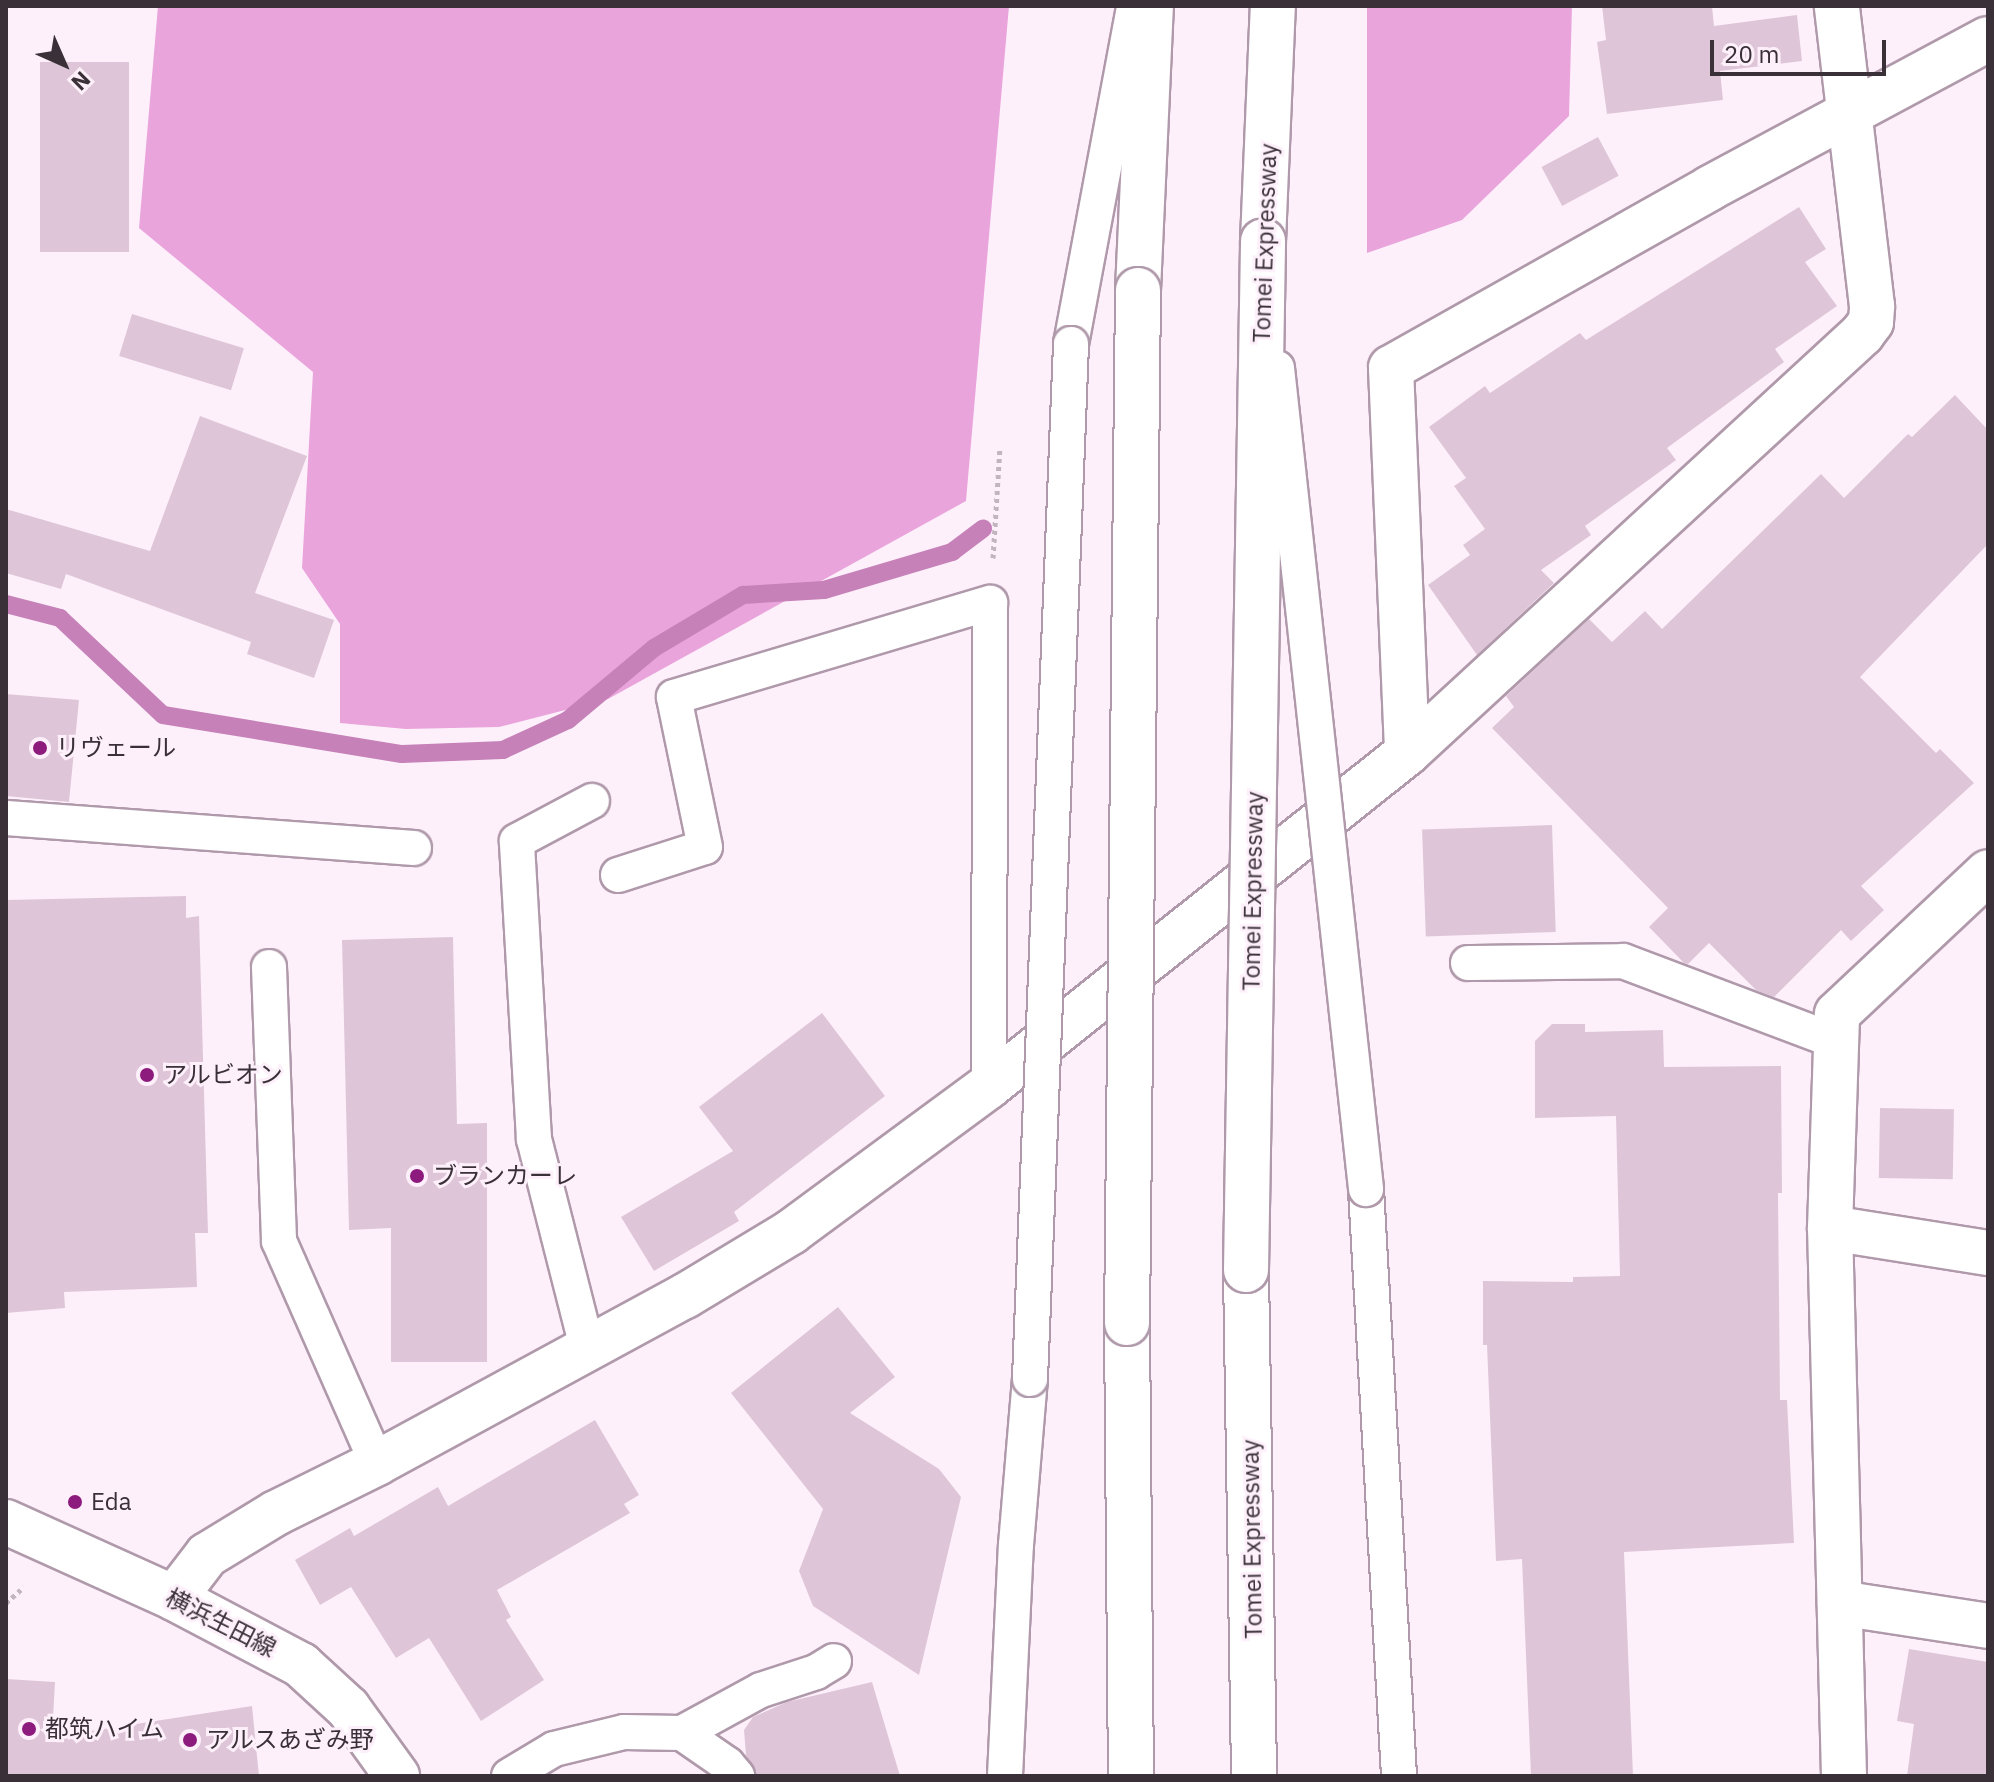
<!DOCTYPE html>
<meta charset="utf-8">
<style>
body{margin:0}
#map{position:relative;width:1994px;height:1782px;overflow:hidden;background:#fef0fb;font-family:"IBM Plex Sans","Noto Sans JP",sans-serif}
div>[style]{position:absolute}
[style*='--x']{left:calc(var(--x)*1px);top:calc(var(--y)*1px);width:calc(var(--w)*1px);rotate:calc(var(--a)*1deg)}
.forest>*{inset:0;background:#eaa4dc}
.stream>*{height:18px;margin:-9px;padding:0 9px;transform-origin:9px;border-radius:9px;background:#c682b8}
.building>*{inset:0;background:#dec6d8;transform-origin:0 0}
.path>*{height:5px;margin-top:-2.5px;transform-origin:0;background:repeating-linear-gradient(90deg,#c2b5bf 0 4px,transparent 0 8px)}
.roads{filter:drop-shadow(2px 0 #af99aa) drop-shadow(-2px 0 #af99aa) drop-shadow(0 2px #af99aa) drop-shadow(0 -2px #af99aa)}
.lane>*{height:34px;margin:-17px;padding:0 17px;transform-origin:17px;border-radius:17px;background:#fff}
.street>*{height:44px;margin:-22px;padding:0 22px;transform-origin:22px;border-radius:22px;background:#fff}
.secondary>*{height:44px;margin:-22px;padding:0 22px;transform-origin:22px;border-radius:22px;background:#fff}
.primary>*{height:44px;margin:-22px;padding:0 22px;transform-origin:22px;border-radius:22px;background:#fff}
.highway>*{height:44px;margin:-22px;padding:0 22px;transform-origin:22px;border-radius:22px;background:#fff}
.bridges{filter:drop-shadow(2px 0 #af99aa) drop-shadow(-2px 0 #af99aa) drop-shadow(0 2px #af99aa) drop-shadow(0 -2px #af99aa)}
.lane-bridge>*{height:34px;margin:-17px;padding:0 17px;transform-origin:17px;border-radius:17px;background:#fff}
.highway-bridge>*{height:44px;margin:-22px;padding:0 22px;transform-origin:22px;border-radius:22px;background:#fff}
.dots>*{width:22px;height:22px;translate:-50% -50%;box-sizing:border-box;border:4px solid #fef0fb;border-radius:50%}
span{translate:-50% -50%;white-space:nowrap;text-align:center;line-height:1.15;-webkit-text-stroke:6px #fef0fb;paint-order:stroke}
.street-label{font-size:24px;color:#3a3138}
.poi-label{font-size:24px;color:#3a3138}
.left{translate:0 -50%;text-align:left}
.frame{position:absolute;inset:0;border:8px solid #3a3138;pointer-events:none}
.north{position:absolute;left:24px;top:24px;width:80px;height:80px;-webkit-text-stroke:6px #fef0fb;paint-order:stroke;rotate:135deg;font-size:22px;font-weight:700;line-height:32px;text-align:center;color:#3a3138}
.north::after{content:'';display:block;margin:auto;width:28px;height:36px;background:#3a3138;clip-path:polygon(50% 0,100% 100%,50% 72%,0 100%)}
.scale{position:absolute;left:1710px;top:40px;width:176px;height:36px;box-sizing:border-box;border:4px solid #3a3138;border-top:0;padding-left:10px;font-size:24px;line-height:28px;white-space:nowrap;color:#3a3138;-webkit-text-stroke:6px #fef0fb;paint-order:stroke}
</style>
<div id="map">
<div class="forest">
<i style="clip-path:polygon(158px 6px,1009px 6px,966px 501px,608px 699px,499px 727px,406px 729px,340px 723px,340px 624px,302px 568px,313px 372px,139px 228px)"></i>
<i style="clip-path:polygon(1367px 6px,1572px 6px,1569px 116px,1462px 220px,1367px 253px)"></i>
</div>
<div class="stream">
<i style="--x:6;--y:604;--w:56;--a:14.5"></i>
<i style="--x:60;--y:618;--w:141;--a:43.3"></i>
<i style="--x:163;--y:715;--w:242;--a:9.3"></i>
<i style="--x:402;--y:754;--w:101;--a:-2.3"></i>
<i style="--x:503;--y:750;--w:72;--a:-24.8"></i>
<i style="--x:568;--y:720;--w:112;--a:-39.9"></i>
<i style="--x:654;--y:648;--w:104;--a:-30.8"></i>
<i style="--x:743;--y:595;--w:81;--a:-3.5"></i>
<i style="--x:824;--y:590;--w:134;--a:-16.5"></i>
<i style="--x:952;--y:552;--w:39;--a:-37"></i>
</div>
<div class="building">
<i style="clip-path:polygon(1602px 6px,1712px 6px,1714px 26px,1797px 15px,1802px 61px,1720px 71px,1723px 100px,1607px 114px,1597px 42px,1606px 40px)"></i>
<i style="left:40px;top:62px;width:89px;height:190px"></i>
<i style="left:1598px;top:137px;width:44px;height:64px;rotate:62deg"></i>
<i style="clip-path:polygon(1799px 207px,1826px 249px,1805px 262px,1837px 306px,1775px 349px,1784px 362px,1667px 448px,1676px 460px,1585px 526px,1591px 535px,1541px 570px,1554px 583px,1477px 655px,1428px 585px,1470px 555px,1463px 545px,1485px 529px,1454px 486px,1466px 478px,1429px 427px,1485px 386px,1490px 393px,1580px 333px,1586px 340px)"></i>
<i style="left:132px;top:314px;width:117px;height:44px;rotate:17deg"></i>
<i style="clip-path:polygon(1955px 395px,1988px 430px,1988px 544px,1860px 677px,1936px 753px,1940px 749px,1974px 783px,1861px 886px,1884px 910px,1851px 941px,1841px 930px,1774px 997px,1756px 990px,1709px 943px,1688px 964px,1684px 963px,1649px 927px,1668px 908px,1492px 728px,1514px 707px,1506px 696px,1589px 619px,1612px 642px,1645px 611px,1662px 629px,1821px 474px,1844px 498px,1908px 434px,1912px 437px)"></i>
<i style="clip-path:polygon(200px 416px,307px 456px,255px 593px,334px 620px,314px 678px,247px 654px,251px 642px,66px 574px,61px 589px,6px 573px,6px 509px,150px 551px)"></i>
<i style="clip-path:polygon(6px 694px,79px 700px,69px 802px,6px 796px)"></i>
<i style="left:1552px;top:825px;width:107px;height:130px;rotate:88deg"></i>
<i style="clip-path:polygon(186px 896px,186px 918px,199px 916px,208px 1233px,195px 1233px,197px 1287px,64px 1292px,65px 1308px,6px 1313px,6px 900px)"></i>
<i style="clip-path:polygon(453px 937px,457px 1124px,487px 1123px,487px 1362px,391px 1362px,391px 1228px,349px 1230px,342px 940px)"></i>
<i style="clip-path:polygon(822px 1013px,885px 1096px,734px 1212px,739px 1221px,654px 1271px,621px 1217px,733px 1151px,699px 1107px)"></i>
<i style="clip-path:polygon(1552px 1024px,1585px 1024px,1585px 1032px,1663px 1030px,1664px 1067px,1781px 1066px,1782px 1193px,1778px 1193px,1780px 1400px,1787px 1400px,1794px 1543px,1624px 1552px,1633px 1776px,1531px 1776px,1522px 1559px,1496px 1561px,1487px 1345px,1483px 1345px,1483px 1281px,1573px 1282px,1573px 1277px,1620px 1276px,1616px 1116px,1535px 1118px,1535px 1041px)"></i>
<i style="left:1880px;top:1108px;width:74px;height:70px;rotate:1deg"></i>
<i style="clip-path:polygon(838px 1307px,895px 1377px,850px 1413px,939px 1469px,961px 1497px,919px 1675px,813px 1606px,799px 1571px,823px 1509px,731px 1393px)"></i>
<i style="clip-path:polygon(595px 1420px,639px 1495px,624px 1504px,630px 1513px,497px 1590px,511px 1617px,506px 1620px,544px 1680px,481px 1721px,429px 1638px,396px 1658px,351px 1587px,320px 1605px,295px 1560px,350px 1528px,354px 1536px,438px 1487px,448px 1506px)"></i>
<i style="clip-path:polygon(1909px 1649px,1988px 1662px,1988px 1776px,1907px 1776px,1914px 1724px,1897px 1721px)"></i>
<i style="clip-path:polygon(6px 1679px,55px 1682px,52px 1737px,252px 1706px,259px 1776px,6px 1776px)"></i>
<i style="clip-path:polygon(872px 1682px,900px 1776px,756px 1776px,746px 1755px,744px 1730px,753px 1717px,787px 1702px)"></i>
</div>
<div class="path">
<i style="--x:993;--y:558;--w:111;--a:-86.4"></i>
<i style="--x:6;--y:1603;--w:24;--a:-42"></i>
</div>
<div class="roads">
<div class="lane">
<i style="--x:1071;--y:344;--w:344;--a:-79.4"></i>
<i style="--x:6;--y:818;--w:409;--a:4.2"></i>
<i style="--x:618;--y:875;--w:91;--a:-17.8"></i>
<i style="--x:705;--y:847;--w:153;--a:-101.7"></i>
<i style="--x:674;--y:697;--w:330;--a:-16.6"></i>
<i style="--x:990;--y:603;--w:483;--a:90.1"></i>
<i style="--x:1468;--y:963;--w:155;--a:-0.7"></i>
<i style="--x:1623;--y:961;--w:229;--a:20.7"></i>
<i style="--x:269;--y:967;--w:274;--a:87.9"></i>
<i style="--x:279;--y:1241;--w:243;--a:66.2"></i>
<i style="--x:1366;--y:1189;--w:588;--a:86.78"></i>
<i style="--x:588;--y:1351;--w:219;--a:-104.3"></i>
<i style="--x:534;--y:1139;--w:298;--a:-93.3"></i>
<i style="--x:517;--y:841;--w:85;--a:-28.1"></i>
<i style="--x:682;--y:1733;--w:55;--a:34.6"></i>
<i style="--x:727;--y:1764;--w:16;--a:50"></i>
<i style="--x:509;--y:1776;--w:52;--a:-31"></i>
<i style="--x:554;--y:1749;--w:72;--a:-13.7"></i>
<i style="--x:624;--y:1732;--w:58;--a:1"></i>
<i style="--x:682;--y:1733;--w:90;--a:-28.6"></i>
<i style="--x:761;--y:1690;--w:58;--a:-18.1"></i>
<i style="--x:816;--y:1672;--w:21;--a:-31"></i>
<i style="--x:1005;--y:1776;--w:231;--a:-87.3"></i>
<i style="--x:1016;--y:1545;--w:167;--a:-85.2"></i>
</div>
<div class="street">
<i style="--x:1391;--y:368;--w:385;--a:87.6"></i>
<i style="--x:1830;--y:1228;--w:160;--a:9"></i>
<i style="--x:174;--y:1598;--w:54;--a:-52.5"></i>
<i style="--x:207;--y:1555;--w:81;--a:-31.3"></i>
<i style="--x:276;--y:1513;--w:113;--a:-26.3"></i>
<i style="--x:377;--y:1463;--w:350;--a:-28.5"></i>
<i style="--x:685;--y:1296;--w:124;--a:-31.1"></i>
<i style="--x:791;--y:1232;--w:246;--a:-36.4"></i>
<i style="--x:989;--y:1086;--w:534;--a:-38.54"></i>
<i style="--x:1407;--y:753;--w:619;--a:-42.64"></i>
<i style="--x:1862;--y:334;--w:15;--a:-53"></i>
<i style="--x:1871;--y:322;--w:16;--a:-86"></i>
<i style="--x:1872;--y:306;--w:302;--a:-96.7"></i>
<i style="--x:1840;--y:1603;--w:150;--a:8.8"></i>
<i style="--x:1844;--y:1776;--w:548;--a:-91.46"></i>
<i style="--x:1830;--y:1228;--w:214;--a:-88.1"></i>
<i style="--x:1837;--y:1014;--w:207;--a:-43.2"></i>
</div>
<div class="secondary">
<i style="--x:1391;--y:368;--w:366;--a:-29.4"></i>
<i style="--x:1710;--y:188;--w:315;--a:-28.2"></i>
</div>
<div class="primary">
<i style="--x:6;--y:1522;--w:184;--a:24.3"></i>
<i style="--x:174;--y:1598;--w:144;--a:27.8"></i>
<i style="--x:301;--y:1665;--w:64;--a:42.5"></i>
<i style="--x:348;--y:1708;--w:84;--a:54.2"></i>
</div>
<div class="highway">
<i style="--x:1263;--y:241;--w:235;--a:-87.6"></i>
<i style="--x:1138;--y:290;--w:284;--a:-87.4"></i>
<i style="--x:1246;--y:1270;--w:506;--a:89.09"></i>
<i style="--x:1127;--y:1323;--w:453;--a:89.5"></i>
</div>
</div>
<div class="bridges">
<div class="lane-bridge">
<i style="--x:1277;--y:368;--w:826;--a:83.81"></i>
<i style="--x:1030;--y:1379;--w:1036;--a:-87.73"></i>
</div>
<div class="highway-bridge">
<i style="--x:1246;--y:1270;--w:1029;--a:-89.05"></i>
<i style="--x:1127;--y:1323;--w:1033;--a:-89.39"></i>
</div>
</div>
<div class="dots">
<i style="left:40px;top:748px;background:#8c1b7d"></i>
<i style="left:147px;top:1075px;background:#8c1b7d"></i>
<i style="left:417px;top:1176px;background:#8c1b7d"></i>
<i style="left:75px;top:1502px;background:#8c1b7d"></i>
<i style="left:29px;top:1729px;background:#8c1b7d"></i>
<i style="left:190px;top:1740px;background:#8c1b7d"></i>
</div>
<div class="street-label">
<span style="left:1265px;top:243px;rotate:-88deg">Tomei Expressway</span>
<span style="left:1253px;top:891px;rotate:-89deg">Tomei Expressway</span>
<span style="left:1252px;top:1539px;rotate:-91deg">Tomei Expressway</span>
<span style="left:221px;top:1623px;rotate:27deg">横浜生田線</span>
</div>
<div class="poi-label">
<span class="left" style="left:56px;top:748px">リヴェール</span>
<span class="left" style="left:163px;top:1075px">アルビオン</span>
<span class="left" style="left:433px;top:1176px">ブランカーレ</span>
<span class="left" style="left:91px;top:1502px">Eda</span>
<span class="left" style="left:45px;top:1729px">都筑ハイム</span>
<span class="left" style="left:206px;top:1740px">アルスあざみ野</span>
</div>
<div class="frame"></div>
<div class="north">N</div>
<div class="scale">20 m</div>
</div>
